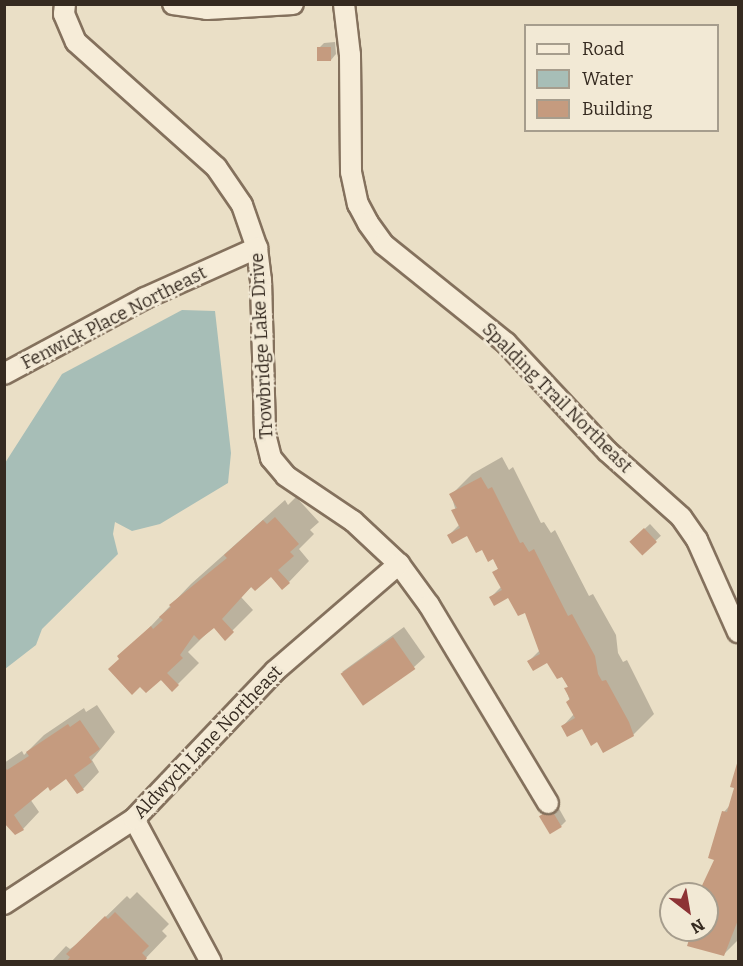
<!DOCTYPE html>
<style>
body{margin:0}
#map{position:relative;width:743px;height:966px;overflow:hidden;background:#eadfc6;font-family:Bitter,serif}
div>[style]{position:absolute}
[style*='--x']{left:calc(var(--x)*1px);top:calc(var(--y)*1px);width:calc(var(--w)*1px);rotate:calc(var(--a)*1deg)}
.water>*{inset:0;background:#a7beb7}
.shadow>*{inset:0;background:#0003;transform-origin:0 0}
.building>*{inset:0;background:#c59b7f;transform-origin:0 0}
.roads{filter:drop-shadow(2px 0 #84715d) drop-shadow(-2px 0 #84715d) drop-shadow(0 2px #84715d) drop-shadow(0 -2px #84715d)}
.minor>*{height:20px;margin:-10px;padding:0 10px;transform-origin:10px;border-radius:10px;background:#f6ecd8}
span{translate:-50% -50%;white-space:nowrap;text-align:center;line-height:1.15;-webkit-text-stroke:5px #f2e9d5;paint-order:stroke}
.street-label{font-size:18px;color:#352a20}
.frame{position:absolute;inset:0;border:6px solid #352a20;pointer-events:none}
.legend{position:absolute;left:524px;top:24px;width:195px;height:108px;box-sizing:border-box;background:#f2e9d5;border:2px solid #a69d8d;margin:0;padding:8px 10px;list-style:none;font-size:18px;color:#352a20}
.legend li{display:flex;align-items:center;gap:12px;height:30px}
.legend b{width:30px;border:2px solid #a69d8d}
.north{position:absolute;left:659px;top:882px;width:60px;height:60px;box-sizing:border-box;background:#f2e9d5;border:2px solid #a69d8d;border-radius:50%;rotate:149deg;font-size:16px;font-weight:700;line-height:24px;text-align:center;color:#352a20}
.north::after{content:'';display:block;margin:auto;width:21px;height:27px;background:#8d3335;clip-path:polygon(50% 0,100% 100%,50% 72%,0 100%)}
</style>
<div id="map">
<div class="water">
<i style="clip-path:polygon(182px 310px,215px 311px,231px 453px,228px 483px,160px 524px,132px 531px,115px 522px,113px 534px,118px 554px,42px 629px,36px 645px,5px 669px,5px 463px,62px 374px)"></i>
</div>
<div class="shadow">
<i style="clip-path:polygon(335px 42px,336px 54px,331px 60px,319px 48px,324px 43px)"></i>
<i style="clip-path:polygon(502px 457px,509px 470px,513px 467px,541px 523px,544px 522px,551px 533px,555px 530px,589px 596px,593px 594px,616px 635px,618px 653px,623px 662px,627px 660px,654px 714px,633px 735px,597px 740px,583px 727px,563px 726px,574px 714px,566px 689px,569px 685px,548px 661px,529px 661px,540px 650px,525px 611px,509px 596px,491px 597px,502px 586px,494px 572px,499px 568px,493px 557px,467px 534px,449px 535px,460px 524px,451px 495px,472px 474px)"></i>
<i style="clip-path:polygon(296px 497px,319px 522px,310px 530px,314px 534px,299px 549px,309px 561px,289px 582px,271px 575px,252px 586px,241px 597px,253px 610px,225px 638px,214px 626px,188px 652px,199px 663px,178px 684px,110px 669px,191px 584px,285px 500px,288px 505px)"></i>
<i style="left:650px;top:524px;width:16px;height:25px;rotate:47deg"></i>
<i style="clip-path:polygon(404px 627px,425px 657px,414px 667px,342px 672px)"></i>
<i style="clip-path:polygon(97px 705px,115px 732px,92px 760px,99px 772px,83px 789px,67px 777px,48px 784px,30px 799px,39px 812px,23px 829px,4px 821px,4px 763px,22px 751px,24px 755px,44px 735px,84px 708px,86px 712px)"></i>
<i style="clip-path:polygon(738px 763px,738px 940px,723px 955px,693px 930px,707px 930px,707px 894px,700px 894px,716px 859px,724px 812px,731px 804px,736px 787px,732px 786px)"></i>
<i style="clip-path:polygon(557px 805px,566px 821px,561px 826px,541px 817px)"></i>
<i style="clip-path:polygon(137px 892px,169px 924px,162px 931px,167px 936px,142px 962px,51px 962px,66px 946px,70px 949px,81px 941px,127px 896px,130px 899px)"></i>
</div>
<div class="building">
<i style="left:331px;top:47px;width:14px;height:14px;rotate:90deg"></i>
<i style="clip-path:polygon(481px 477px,488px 489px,492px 487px,520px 543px,523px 542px,529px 552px,534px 549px,568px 616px,572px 614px,595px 656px,598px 674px,602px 681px,606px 680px,629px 722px,634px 736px,603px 753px,597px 742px,591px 746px,582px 729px,567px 737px,561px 726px,575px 718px,566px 702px,570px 699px,564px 688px,568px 687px,562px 677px,557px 679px,547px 663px,533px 671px,527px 661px,540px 654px,525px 613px,518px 616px,508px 598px,494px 606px,489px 597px,502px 590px,492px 572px,498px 569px,493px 559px,488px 562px,482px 550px,476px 553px,467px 536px,452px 544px,447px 535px,460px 528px,451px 510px,457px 508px,449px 494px)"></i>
<i style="clip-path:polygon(275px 517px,299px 544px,290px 552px,294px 556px,278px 570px,290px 583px,282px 590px,271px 577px,255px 591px,251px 587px,222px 619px,234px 632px,225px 641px,214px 628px,199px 640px,194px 635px,180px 655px,183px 658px,167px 673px,179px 685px,172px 692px,161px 680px,146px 693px,140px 687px,132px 695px,108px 669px,119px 659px,117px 656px,151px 626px,153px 629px,163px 620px,159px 617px,171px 607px,169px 605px,227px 558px,224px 555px,263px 520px,267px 524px)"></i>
<i style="left:644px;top:528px;width:19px;height:20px;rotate:47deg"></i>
<i style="left:393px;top:637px;width:39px;height:64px;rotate:55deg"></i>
<i style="clip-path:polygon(80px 720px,100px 749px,89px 757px,92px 762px,74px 775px,84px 790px,77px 794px,66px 779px,50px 791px,48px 787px,14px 815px,24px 830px,15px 835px,4px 823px,4px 766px,7px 770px,29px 756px,26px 752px,68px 724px,70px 727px)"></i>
<i style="clip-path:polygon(738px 760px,738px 920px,724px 956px,687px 946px,692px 930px,707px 930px,707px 894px,698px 894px,714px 860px,708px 858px,722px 811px,727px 812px,734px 788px,730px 787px)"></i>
<i style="left:551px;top:809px;width:21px;height:14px;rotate:59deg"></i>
<i style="clip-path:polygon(115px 912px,149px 946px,142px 953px,147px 958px,144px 962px,66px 962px,70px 957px,66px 954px,105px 916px,108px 919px)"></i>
</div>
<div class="roads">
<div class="minor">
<i style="--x:65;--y:4;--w:10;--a:96"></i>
<i style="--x:64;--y:14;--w:30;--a:67"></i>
<i style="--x:76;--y:42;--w:188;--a:41.8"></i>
<i style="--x:216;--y:167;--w:46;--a:55.6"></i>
<i style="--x:242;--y:205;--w:46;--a:70.8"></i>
<i style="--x:257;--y:248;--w:32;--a:83"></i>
<i style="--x:261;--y:280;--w:154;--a:88.5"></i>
<i style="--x:265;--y:434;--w:25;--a:76"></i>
<i style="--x:271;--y:458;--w:23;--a:50"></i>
<i style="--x:286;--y:476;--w:81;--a:33.9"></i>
<i style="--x:353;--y:521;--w:63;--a:43.1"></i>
<i style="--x:399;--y:564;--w:51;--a:53.8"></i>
<i style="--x:429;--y:605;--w:231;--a:59"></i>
<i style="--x:173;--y:4;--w:34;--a:8"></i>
<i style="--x:207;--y:9;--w:86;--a:-3.3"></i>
<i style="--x:344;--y:4;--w:51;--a:83.3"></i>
<i style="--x:350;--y:55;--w:117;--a:89.5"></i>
<i style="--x:351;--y:172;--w:33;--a:78"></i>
<i style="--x:358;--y:204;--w:21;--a:62"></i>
<i style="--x:368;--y:223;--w:26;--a:54"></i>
<i style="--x:383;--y:244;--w:158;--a:38.8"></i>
<i style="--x:506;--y:343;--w:148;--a:46.9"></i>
<i style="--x:607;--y:451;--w:99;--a:41.7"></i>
<i style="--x:681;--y:517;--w:28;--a:55"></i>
<i style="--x:697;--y:540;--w:101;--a:66"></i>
<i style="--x:4;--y:374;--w:160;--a:-28.3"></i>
<i style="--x:145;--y:298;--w:123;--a:-24.1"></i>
<i style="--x:134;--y:819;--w:162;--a:61.7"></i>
<i style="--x:4;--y:904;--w:155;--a:-33.2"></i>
<i style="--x:134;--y:819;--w:204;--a:-46.4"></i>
<i style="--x:275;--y:671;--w:164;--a:-40.8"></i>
</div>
</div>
<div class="street-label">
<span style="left:114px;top:318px;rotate:-27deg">Fenwick Place Northeast</span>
<span style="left:262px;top:346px;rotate:-93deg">Trowbridge Lake Drive</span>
<span style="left:557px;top:398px;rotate:45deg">Spalding Trail Northeast</span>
<span style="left:208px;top:742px;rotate:-46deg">Aldwych Lane Northeast</span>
</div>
<div class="frame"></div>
<ul class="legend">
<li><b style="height:8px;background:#f6ecd8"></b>Road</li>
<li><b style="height:16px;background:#a7beb7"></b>Water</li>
<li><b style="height:16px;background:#c59b7f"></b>Building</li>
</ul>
<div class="north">N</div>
</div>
